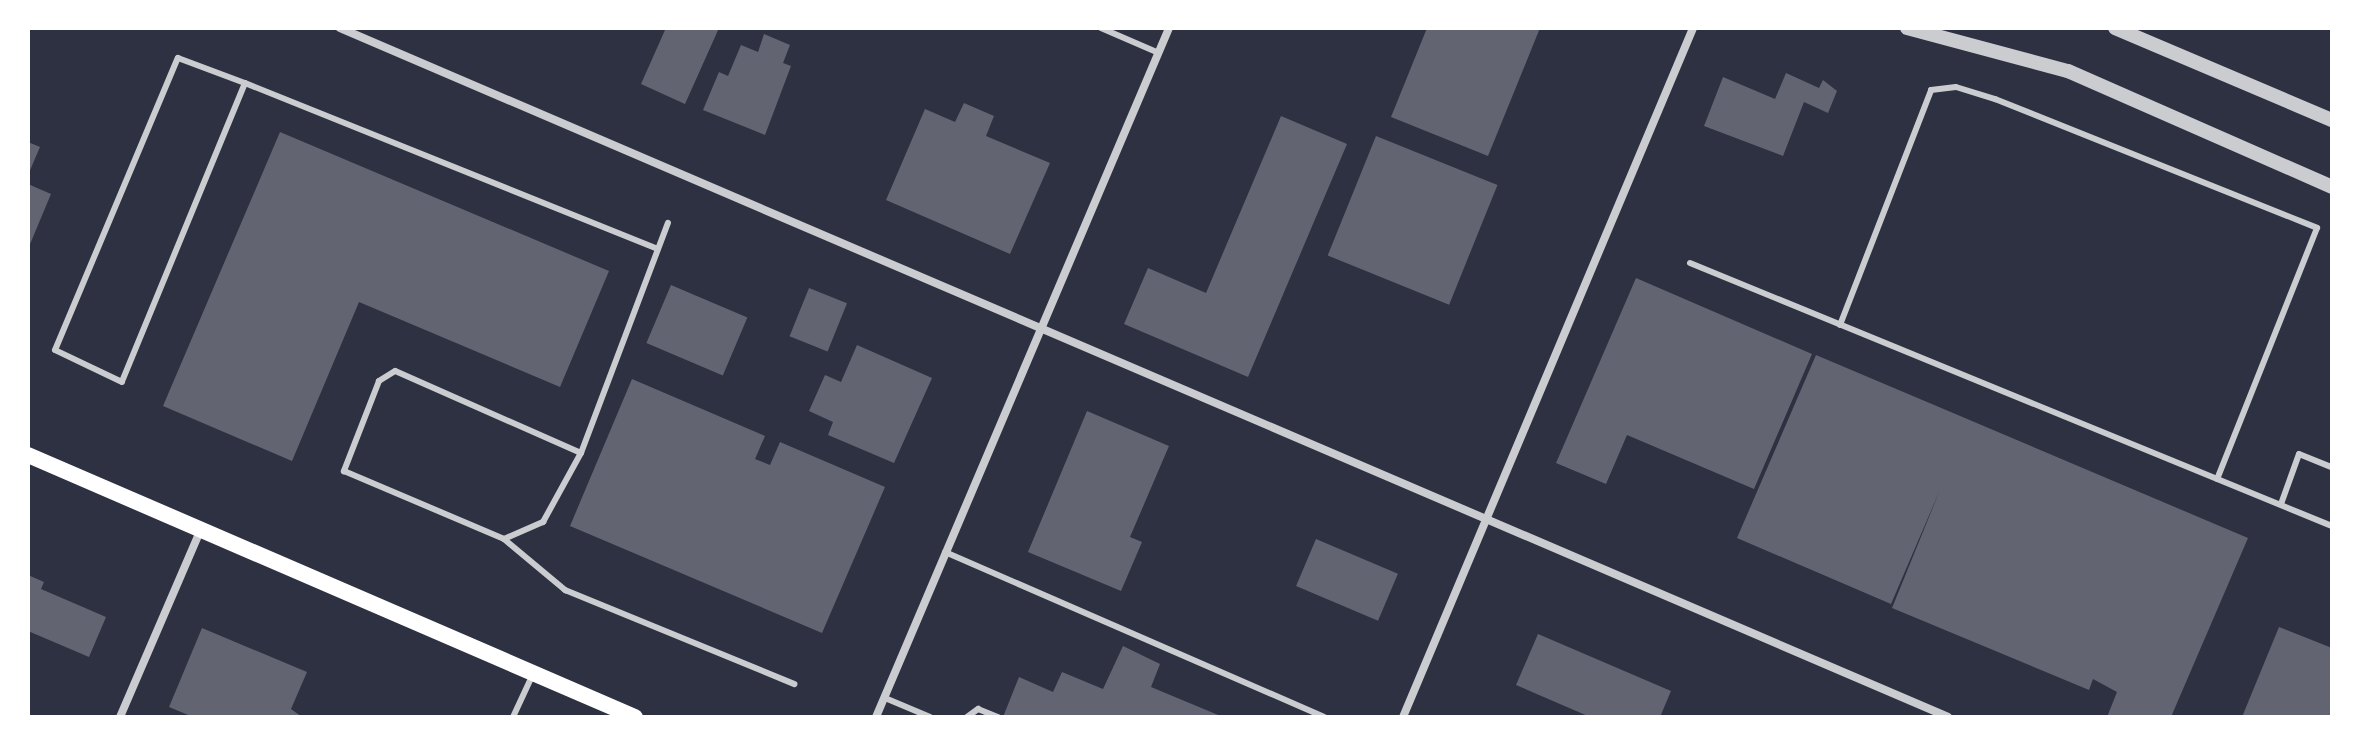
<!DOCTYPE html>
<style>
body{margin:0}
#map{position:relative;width:2360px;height:745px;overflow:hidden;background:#2d3142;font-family:Jost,sans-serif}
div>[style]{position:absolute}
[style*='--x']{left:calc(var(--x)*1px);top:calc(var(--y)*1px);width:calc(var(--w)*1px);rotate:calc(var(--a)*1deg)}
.building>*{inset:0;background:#626471;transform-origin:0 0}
.service>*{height:6px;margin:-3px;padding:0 3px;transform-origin:3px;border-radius:3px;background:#caccd0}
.minor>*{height:8px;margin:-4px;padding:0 4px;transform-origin:4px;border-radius:4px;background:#caccd0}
.tertiary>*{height:14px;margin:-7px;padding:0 7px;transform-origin:7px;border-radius:7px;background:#caccd0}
.secondary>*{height:16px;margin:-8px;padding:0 8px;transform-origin:8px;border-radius:8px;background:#fff}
span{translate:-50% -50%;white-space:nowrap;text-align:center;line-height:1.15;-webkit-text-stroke:7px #fff;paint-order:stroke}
.frame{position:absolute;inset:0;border:30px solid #fff;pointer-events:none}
</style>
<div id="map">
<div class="building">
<i style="clip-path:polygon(659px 28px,719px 28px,685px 104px,641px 84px,665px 30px)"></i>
<i style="clip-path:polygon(1427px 28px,1540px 28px,1488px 156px,1391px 117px)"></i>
<i style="clip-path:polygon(764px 34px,790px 45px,783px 63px,791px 66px,765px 135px,703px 110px,719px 72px,728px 76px,741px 45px,758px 52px)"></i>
<i style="clip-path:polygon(1786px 73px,1819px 88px,1823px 80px,1837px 91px,1828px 113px,1804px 102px,1783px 156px,1704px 126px,1723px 77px,1775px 99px)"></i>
<i style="clip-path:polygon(964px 103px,994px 116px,986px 136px,1050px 163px,1010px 254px,886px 200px,925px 109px,955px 122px)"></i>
<i style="clip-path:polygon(1281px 116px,1347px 144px,1248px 377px,1124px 324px,1148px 268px,1206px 293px)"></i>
<i style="clip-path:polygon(280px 132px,609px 271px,560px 387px,359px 302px,292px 461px,163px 406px)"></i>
<i style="left:1376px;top:136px;width:131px;height:129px;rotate:22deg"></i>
<i style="clip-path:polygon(28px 142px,40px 147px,28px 175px)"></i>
<i style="clip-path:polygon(28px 184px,51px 194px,28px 249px)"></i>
<i style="clip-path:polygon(1636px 278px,1812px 354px,1754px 489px,1627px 435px,1606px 484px,1556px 463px)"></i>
<i style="left:671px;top:285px;width:83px;height:63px;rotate:23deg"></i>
<i style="left:809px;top:288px;width:41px;height:52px;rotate:22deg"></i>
<i style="clip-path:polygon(857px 345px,932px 378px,894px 463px,828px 435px,833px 422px,809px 411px,825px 375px,841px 382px)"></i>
<i style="clip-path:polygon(1816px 355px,2248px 538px,2171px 717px,2107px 717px,2117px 692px,2093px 679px,2089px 690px,1892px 608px,1940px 490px,1891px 604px,1737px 538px)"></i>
<i style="clip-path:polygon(632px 379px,765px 436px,755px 459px,770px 465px,780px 442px,885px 487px,822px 633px,570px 526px)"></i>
<i style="clip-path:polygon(1087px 411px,1169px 446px,1130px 537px,1142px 542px,1121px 591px,1028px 552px)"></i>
<i style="left:1316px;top:539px;width:89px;height:51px;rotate:23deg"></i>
<i style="clip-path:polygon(28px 575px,44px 582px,41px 589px,106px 617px,89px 657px,28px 631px)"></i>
<i style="clip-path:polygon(2279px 627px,2332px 648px,2332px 717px,2242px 717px)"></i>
<i style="clip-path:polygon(202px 628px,307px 672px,291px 709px,302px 717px,193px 717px,169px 707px)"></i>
<i style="clip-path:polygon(1538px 634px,1671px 691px,1660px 717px,1590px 717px,1516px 685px)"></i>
<i style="clip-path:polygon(1123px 646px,1160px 664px,1151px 687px,1223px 717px,1003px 717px,1019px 677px,1053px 692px,1062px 672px,1103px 689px)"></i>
</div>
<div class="service">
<i style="--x:1101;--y:28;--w:63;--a:23.3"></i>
<i style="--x:245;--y:83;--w:323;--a:112.4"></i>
<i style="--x:122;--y:382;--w:74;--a:-154.5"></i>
<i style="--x:55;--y:350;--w:317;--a:-67.2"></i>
<i style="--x:178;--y:58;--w:72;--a:20.5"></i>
<i style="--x:245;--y:83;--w:445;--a:21.9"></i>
<i style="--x:1690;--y:263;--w:694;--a:22.28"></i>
<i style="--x:1840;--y:325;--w:252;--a:-68.8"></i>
<i style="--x:1931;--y:90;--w:25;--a:-7"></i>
<i style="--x:1956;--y:87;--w:41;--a:17.1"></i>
<i style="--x:1995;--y:99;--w:347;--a:21.8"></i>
<i style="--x:2317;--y:228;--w:270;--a:111.7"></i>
<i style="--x:581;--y:453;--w:203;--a:-156.2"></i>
<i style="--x:395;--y:371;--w:19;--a:148"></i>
<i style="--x:379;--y:381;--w:97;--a:111.3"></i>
<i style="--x:344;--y:471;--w:174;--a:23"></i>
<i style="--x:504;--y:539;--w:80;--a:39.9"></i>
<i style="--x:565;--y:590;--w:248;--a:22.3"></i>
<i style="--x:2281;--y:504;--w:53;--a:-70.2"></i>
<i style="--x:2299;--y:454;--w:35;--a:22"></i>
<i style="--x:504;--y:539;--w:43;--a:-23.6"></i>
<i style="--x:543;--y:522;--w:79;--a:-61.2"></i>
<i style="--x:581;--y:453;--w:246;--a:-69.3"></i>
<i style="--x:945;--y:552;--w:413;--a:23.5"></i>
<i style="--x:885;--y:698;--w:49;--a:22.9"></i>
<i style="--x:513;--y:717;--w:45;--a:-65.1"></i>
<i style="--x:967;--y:717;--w:14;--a:-36"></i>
<i style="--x:978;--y:709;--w:22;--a:22"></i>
</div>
<div class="minor">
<i style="--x:340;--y:28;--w:1749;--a:23.19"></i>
<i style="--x:120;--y:717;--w:205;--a:-66.7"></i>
<i style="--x:876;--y:717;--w:749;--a:-66.96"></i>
<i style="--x:1403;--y:717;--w:748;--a:-67.17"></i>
</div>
<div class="tertiary">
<i style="--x:1907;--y:28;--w:167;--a:15"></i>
<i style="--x:2068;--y:71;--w:288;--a:23.7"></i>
<i style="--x:2115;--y:28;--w:236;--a:23"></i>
</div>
<div class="secondary">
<i style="--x:28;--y:455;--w:661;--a:23.35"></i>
</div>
<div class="frame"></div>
</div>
